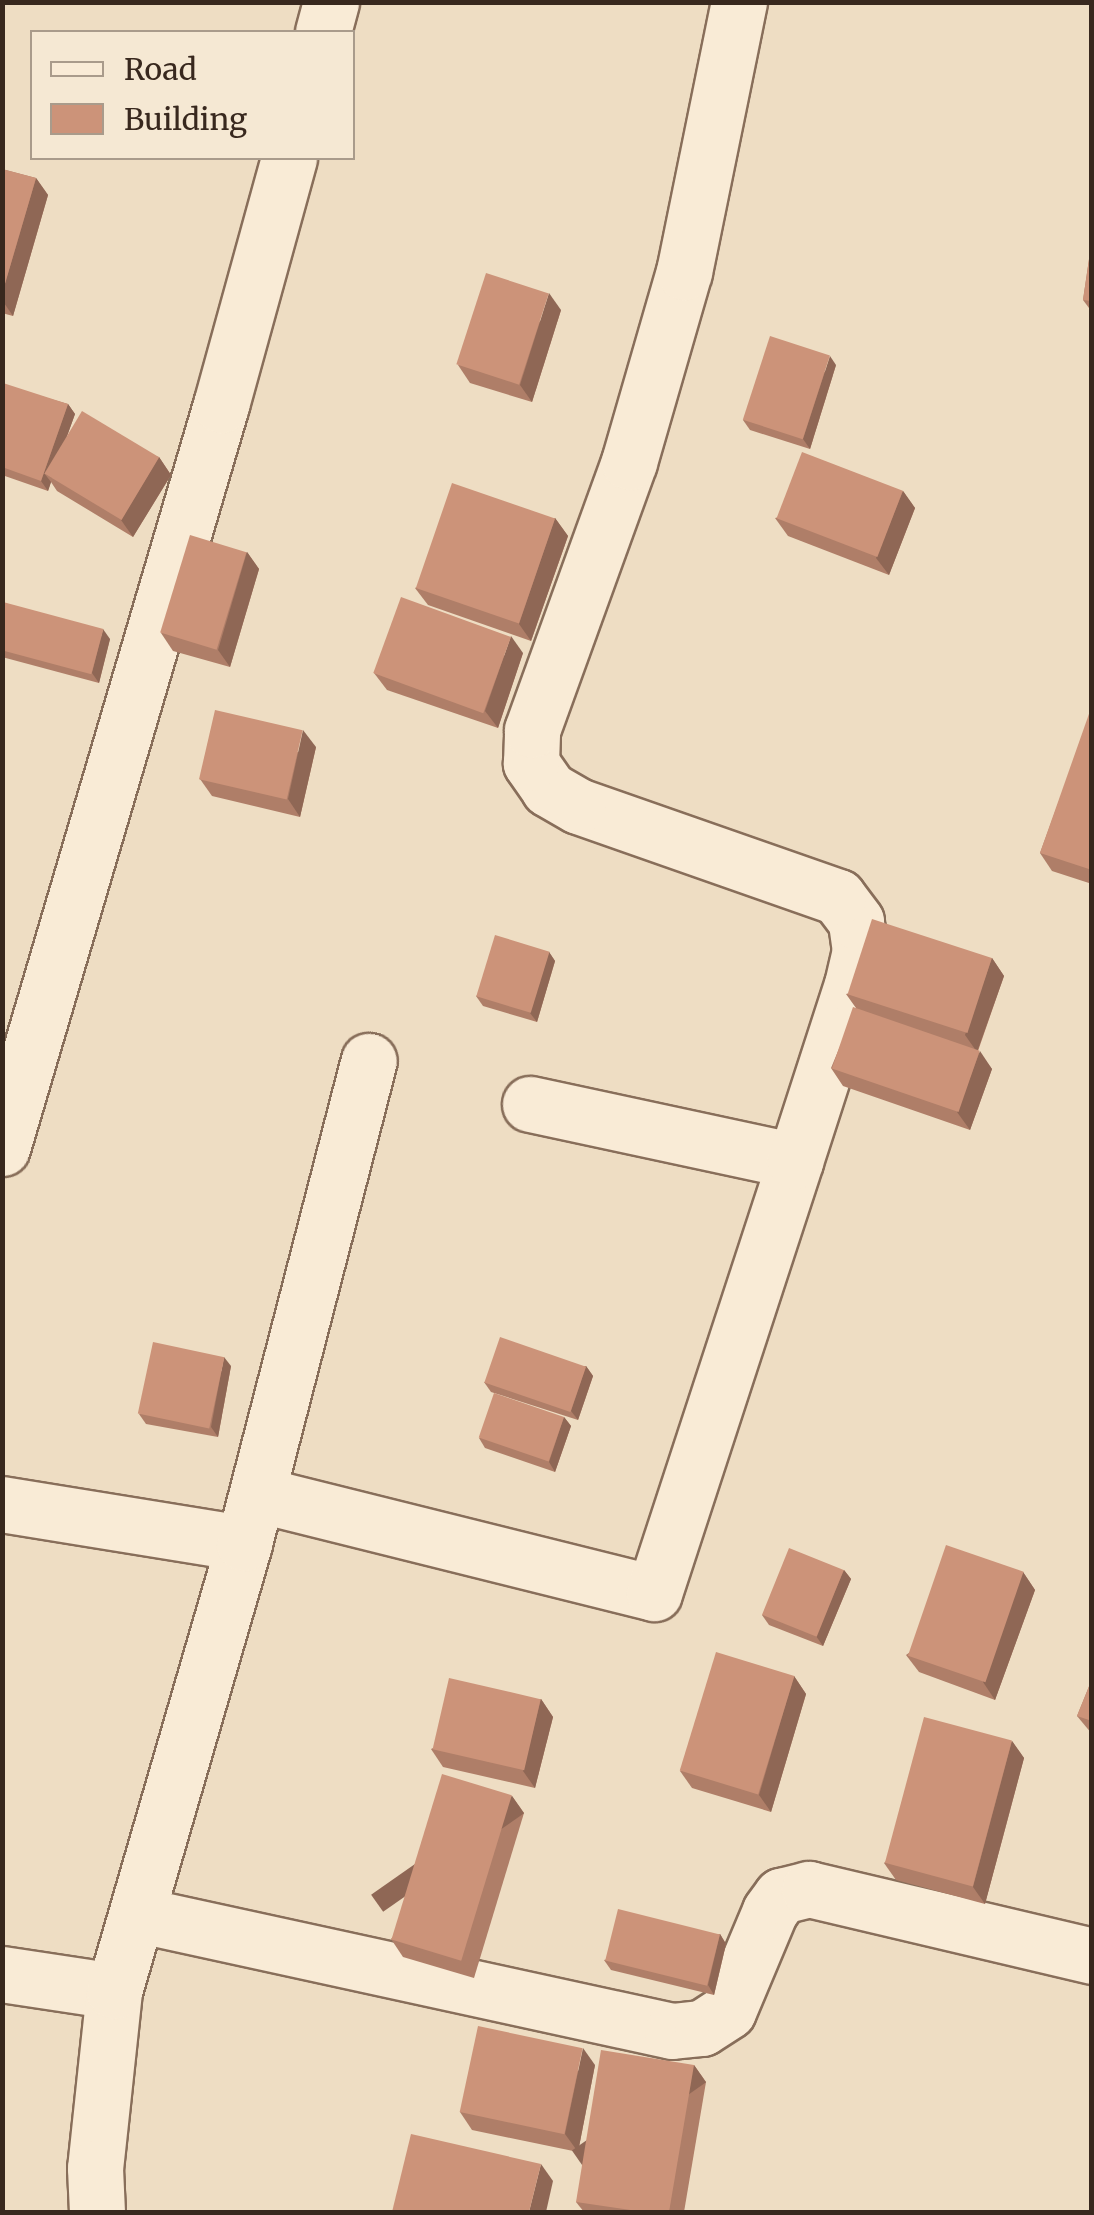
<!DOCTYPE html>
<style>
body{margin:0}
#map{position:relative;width:1094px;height:2215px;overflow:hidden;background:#eeddc3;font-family:Merriweather,serif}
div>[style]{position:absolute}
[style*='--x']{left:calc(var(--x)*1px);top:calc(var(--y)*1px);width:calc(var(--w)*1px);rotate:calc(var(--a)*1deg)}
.roads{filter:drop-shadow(2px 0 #886e5a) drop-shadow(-2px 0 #886e5a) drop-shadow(0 2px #886e5a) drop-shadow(0 -2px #886e5a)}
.street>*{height:55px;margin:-27.5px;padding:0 27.5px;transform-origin:27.5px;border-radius:27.5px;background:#f9ebd6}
.wall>*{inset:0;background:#af7e68}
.shaded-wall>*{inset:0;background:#8f6755;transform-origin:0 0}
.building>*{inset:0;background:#cc9379;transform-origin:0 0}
span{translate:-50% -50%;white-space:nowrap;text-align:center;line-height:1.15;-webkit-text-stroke:8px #f5e8d3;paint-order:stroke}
.frame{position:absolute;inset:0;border:5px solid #38281e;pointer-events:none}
.legend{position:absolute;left:30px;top:30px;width:325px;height:130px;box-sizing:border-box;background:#f5e8d3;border:2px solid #a99b8b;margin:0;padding:12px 18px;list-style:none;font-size:30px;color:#38281e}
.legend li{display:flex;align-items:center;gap:20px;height:50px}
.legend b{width:50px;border:2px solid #a99b8b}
</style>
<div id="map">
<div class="roads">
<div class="street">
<i style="--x:323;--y:32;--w:31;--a:-75"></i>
<i style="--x:530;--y:1104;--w:271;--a:12.1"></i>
<i style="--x:2;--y:1148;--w:775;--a:-73.58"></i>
<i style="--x:221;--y:405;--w:256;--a:-74.6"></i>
<i style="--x:257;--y:1494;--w:409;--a:14"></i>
<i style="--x:654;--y:1593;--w:454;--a:-71.9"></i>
<i style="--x:795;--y:1161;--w:185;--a:-72.1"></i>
<i style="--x:852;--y:985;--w:35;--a:-77"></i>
<i style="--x:860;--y:951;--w:30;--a:-98"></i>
<i style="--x:856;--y:921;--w:30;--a:-127"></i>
<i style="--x:838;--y:897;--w:275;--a:-160.7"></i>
<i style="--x:578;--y:806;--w:34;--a:-150"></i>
<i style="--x:549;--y:789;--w:32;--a:-125"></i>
<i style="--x:531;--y:763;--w:33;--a:-88"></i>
<i style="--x:532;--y:730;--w:285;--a:-70.1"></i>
<i style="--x:629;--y:462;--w:198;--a:-73.9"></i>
<i style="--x:684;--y:272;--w:276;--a:-78.5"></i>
<i style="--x:2;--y:1504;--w:245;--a:9.2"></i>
<i style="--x:140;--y:1915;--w:544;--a:12.3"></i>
<i style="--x:672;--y:2031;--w:30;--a:-6"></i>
<i style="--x:702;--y:2028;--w:31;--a:-33"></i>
<i style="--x:728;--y:2011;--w:108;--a:-67.2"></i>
<i style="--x:770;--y:1911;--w:19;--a:-54"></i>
<i style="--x:781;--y:1896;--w:29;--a:-14"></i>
<i style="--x:809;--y:1889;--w:291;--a:13.3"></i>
<i style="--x:2;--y:1974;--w:113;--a:8.6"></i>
<i style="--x:114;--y:1991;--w:178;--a:96.1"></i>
<i style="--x:95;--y:2168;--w:44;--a:87.4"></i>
<i style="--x:114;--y:1991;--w:466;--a:-73.8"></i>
<i style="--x:244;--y:1543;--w:498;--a:-75.5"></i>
</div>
</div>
<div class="wall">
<i style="clip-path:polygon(2px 169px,36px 178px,48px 195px,13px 316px,2px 313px)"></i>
<i style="clip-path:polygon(1092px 239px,1092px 312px,1083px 300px)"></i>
<i style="clip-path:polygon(561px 310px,532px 402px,470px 383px,458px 365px)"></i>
<i style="clip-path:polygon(836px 365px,810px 449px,750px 430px,743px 420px)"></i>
<i style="clip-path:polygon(2px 385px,68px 404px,75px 414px,67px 436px,159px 457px,171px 475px,133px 537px,57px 491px,51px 482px,48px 491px,2px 475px)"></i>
<i style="clip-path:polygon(903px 491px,915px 508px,889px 575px,788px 536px,775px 518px)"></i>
<i style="clip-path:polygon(555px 518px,568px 536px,531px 641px,428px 605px,415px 588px)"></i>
<i style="clip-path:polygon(247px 552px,259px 569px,230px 667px,173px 651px,161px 633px)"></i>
<i style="clip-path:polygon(2px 605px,110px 639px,99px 683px,2px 657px)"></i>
<i style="clip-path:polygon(523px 653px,498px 728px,387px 690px,374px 673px)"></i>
<i style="clip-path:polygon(1092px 711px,1092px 884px,1052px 871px,1040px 853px)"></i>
<i style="clip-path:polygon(316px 747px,300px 817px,212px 796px,200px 779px)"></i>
<i style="clip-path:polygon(549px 952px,555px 961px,537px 1022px,483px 1006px,476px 996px)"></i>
<i style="clip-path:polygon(992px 958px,1004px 976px,978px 1051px,992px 1069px,970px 1130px,843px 1086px,831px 1068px,856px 1008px,846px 994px)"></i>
<i style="clip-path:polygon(231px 1366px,218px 1437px,146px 1424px,139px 1414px)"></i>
<i style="clip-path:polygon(586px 1366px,593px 1376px,578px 1420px,491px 1392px,484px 1382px)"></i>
<i style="clip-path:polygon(564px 1417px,571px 1426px,555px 1472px,485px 1448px,479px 1438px)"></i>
<i style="clip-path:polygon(844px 1570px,851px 1579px,823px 1646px,769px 1625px,762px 1615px)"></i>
<i style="clip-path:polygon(1023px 1572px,1035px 1590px,995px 1700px,919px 1672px,906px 1655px)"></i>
<i style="clip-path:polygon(794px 1676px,806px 1694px,771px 1812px,692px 1788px,680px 1771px)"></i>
<i style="clip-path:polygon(1092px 1679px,1092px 1734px,1077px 1716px)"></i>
<i style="clip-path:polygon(541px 1699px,553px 1717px,535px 1788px,443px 1767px,431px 1749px)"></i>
<i style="clip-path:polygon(1012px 1741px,1024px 1758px,985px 1904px,896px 1880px,884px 1863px)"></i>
<i style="clip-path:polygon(512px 1796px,524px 1813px,474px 1978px,403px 1957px,391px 1939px)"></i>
<i style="clip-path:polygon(720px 1934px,726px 1944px,714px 1995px,611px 1970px,604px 1960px)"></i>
<i style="clip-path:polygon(595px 2065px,578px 2152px,472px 2130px,460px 2112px)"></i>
<i style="clip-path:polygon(694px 2065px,706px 2082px,684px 2212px,584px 2212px,576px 2202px)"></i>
</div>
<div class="shaded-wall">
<i style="clip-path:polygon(36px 178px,48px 195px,13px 316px,2px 300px,2px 294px)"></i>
<i style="clip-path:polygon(549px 293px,561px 310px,532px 402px,520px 385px)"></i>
<i style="clip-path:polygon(830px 356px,836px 365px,810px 449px,803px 439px)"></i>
<i style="clip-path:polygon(68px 404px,75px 414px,52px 478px,44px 473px,51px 482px,48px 491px,41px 481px)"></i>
<i style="clip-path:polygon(159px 457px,171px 475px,133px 537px,121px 520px)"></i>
<i style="clip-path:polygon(903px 491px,915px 508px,889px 575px,876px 558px)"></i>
<i style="clip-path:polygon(555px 518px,568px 536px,531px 641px,519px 624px)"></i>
<i style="clip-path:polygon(247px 552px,259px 569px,230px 667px,218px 650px)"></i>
<i style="clip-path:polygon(103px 629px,110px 639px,99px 683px,92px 673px)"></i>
<i style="clip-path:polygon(511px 636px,523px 653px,498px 728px,485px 711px)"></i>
<i style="clip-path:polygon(303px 730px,316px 747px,300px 817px,288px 799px)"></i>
<i style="clip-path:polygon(549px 952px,555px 961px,537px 1022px,530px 1013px)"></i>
<i style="clip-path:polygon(992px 958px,1004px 976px,977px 1052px,965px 1035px)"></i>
<i style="clip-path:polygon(980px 1051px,992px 1069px,970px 1130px,957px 1112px)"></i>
<i style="clip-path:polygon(224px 1357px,231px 1366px,218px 1437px,211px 1427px)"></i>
<i style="clip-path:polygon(586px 1366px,593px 1376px,578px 1420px,571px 1411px)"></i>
<i style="clip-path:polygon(564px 1417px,571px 1426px,555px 1472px,549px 1462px)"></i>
<i style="clip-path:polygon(844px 1570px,851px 1579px,823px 1646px,816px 1636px)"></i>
<i style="clip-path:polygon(1023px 1572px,1035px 1590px,995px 1700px,983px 1682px)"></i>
<i style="clip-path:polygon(794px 1676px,806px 1694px,771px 1812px,759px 1795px)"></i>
<i style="clip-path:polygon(541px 1699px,553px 1717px,535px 1788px,523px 1771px)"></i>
<i style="clip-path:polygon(1012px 1741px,1024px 1758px,985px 1904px,973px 1887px)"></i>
<i style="left:512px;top:1796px;width:21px;height:172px;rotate:55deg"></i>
<i style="clip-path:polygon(720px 1934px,726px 1944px,714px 1995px,708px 1985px)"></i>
<i style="clip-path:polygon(583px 2048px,595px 2065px,578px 2152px,565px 2134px)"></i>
<i style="left:694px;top:2065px;width:21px;height:149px;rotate:55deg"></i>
<i style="clip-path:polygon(541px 2164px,553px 2181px,546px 2212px,529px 2212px)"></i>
</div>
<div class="building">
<i style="clip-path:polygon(2px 169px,36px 178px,2px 294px)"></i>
<i style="clip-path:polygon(1092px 239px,1092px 301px,1083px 300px)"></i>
<i style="left:486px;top:273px;width:66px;height:96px;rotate:18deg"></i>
<i style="left:770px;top:336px;width:63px;height:88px;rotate:18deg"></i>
<i style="clip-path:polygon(3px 383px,68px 404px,41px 481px,2px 467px)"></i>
<i style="left:82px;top:411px;width:90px;height:73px;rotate:31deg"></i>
<i style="left:802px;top:452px;width:108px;height:71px;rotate:21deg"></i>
<i style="left:452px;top:483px;width:109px;height:111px;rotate:19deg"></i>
<i style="left:190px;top:535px;width:59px;height:102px;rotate:17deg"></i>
<i style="left:401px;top:597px;width:117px;height:81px;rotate:20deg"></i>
<i style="left:3px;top:602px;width:104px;height:47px;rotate:15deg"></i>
<i style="left:215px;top:710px;width:90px;height:71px;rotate:13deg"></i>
<i style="clip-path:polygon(1090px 711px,1092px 711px,1092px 870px,1040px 853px)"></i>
<i style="left:872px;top:919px;width:126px;height:79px;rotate:18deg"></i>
<i style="left:495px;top:935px;width:57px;height:64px;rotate:17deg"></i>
<i style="left:853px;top:1007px;width:134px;height:65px;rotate:19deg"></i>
<i style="left:500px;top:1337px;width:91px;height:48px;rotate:19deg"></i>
<i style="left:153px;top:1342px;width:73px;height:73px;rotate:12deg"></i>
<i style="left:494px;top:1393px;width:74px;height:47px;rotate:19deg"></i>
<i style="left:946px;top:1545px;width:82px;height:117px;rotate:19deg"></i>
<i style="left:789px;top:1548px;width:59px;height:72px;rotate:22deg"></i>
<i style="left:716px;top:1652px;width:82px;height:124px;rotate:17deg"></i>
<i style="left:449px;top:1678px;width:94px;height:73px;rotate:13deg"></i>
<i style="clip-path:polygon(1092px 1679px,1092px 1721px,1077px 1716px)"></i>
<i style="left:924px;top:1717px;width:91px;height:151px;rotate:15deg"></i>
<i style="left:442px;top:1774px;width:73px;height:173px;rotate:17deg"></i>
<i style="left:618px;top:1909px;width:105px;height:53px;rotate:14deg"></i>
<i style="left:478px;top:2026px;width:107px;height:88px;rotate:12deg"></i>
<i style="clip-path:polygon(601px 2050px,694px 2065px,669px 2212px,644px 2212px,576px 2202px)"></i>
<i style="clip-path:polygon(411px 2134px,541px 2164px,529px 2212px,392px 2212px)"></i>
</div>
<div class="frame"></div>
<ul class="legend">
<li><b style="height:12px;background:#f9ebd6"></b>Road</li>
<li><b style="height:28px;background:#cc9379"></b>Building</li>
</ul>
</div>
